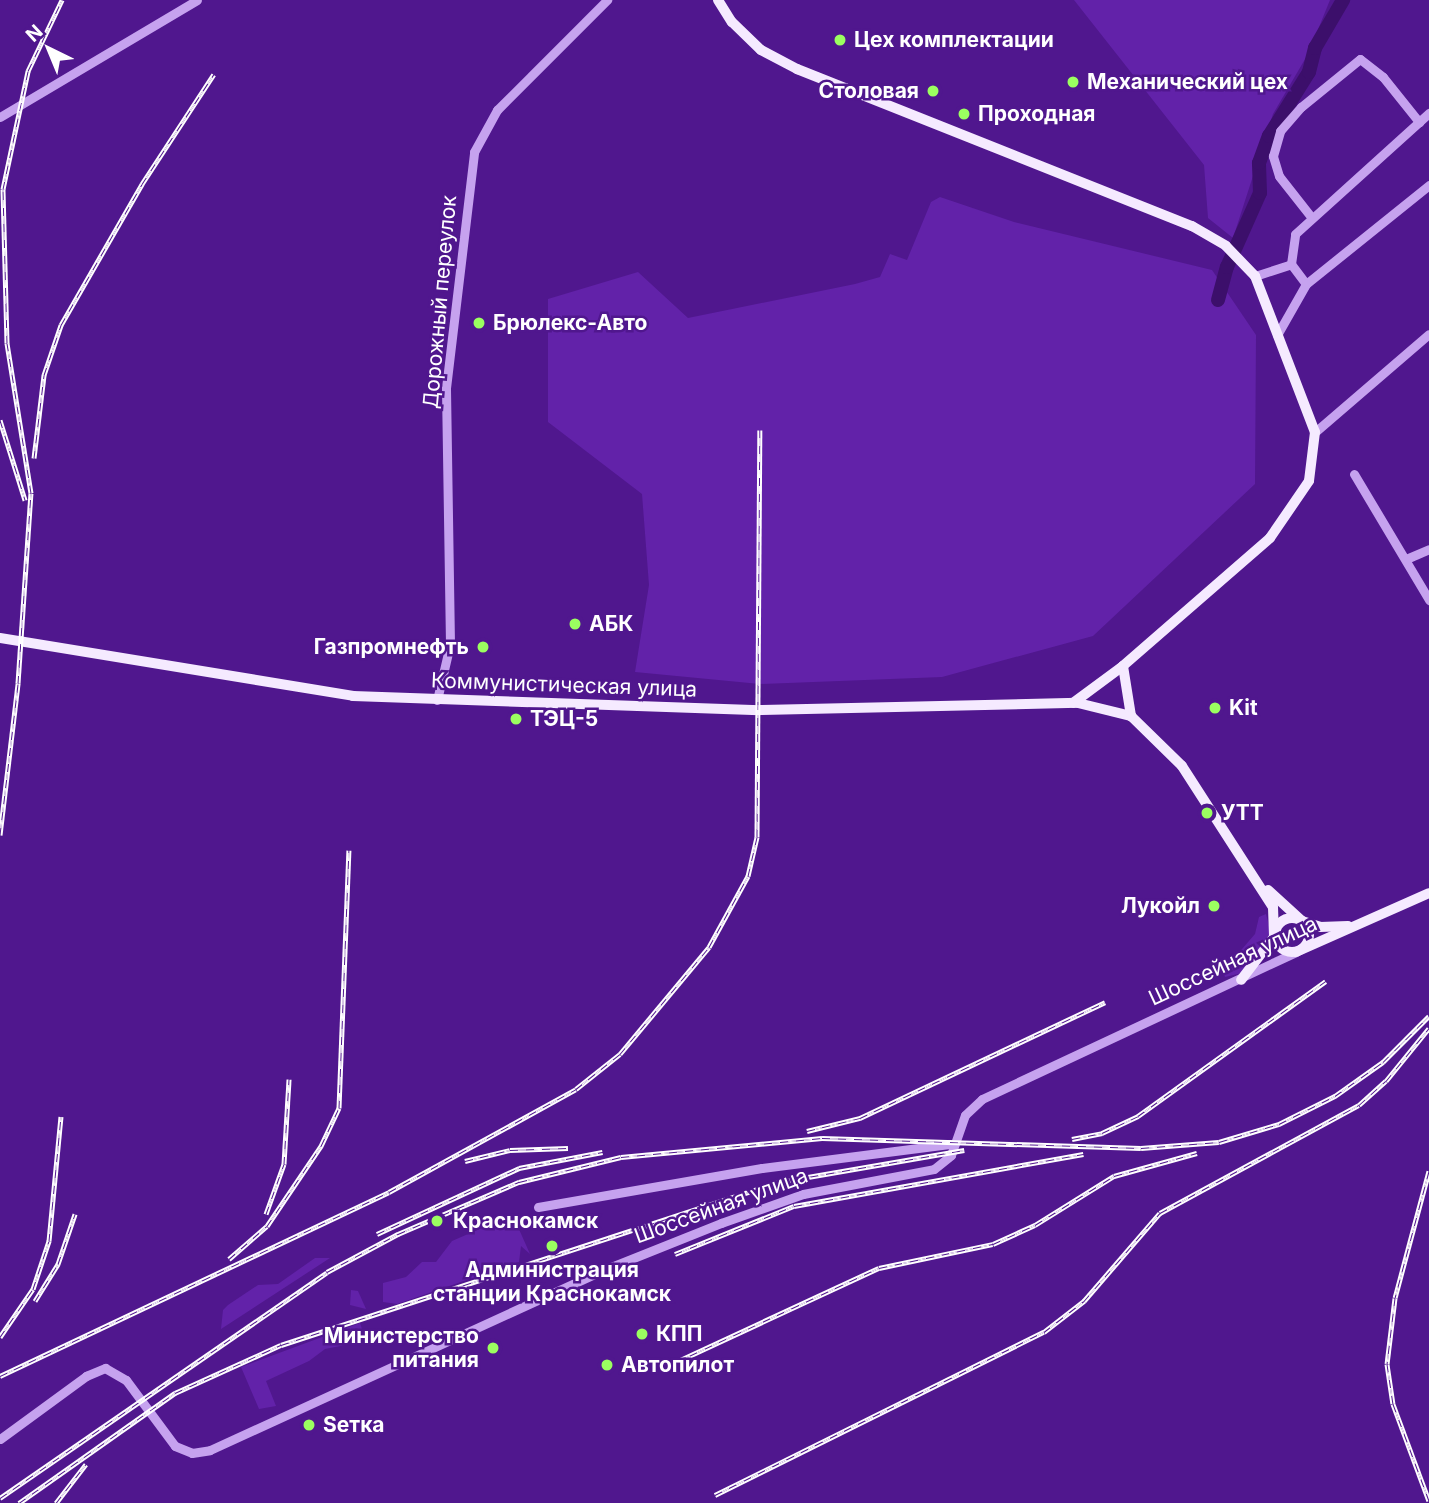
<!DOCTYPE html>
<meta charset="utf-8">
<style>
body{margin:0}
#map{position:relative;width:1429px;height:1503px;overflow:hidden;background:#50178e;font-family:Inter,sans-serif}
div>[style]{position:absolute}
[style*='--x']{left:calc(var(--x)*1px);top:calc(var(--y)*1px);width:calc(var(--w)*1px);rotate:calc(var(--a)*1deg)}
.green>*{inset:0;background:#6222a9}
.river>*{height:14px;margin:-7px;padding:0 7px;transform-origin:7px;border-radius:7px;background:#3c0f6b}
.minor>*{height:9px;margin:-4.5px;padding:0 4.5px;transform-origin:4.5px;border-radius:4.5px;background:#c6a2ef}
.major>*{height:10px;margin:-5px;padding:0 5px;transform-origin:5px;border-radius:5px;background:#f5eaff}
.major>.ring{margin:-5px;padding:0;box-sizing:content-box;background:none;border:10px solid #f5eaff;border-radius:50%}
.rail>*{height:5px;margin-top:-2.5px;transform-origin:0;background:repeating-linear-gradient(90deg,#50178e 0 8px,#fff 0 16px);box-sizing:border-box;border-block:2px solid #fff}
.dots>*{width:19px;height:19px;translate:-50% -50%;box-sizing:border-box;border:4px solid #50178e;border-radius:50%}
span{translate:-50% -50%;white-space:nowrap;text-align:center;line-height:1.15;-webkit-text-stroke:5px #50178e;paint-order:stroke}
.poi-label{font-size:21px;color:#fff;font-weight:700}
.left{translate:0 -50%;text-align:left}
.right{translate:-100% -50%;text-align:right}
.street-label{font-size:21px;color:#fff}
.north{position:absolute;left:14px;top:14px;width:70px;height:70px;-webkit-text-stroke:5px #50178e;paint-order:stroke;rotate:317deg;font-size:19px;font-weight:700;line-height:28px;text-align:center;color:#fff}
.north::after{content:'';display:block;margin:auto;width:24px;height:32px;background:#fff;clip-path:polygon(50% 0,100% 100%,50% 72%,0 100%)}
</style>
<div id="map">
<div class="green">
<i style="clip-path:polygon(1074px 0,1330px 0,1308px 54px,1273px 114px,1233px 238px,1208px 218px,1204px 165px)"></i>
<i style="clip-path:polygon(940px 197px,1014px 222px,1212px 270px,1256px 335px,1255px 484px,1093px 636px,942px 677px,760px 684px,635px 672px,649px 585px,642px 494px,548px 422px,548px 299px,638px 272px,688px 318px,855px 284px,880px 277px,890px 254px,907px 260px,931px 202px)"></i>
<i style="clip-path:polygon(1266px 914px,1271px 933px,1242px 973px,1225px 977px,1223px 971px,1255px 934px,1259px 917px)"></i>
<i style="clip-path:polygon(507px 1217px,514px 1218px,530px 1254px,521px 1246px,519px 1262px,397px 1304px,383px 1302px,383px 1283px,406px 1277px,422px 1262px,436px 1262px,452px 1241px)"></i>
<i style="clip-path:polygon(315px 1258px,330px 1258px,221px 1329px,223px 1310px,228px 1305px,258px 1285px,278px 1284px)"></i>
<i style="clip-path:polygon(351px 1290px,358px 1291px,366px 1309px,350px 1305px)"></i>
<i style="clip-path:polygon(360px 1323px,366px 1341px,325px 1349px,309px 1361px,266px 1381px,276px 1406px,259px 1409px,241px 1367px)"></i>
</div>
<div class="river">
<i style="--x:1218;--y:300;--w:34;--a:-75"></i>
<i style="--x:1227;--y:267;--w:81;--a:-66"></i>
<i style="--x:1260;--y:193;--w:30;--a:-92"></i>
<i style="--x:1259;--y:163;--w:29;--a:-70"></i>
<i style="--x:1269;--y:136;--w:75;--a:-58"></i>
<i style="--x:1309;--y:72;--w:25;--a:-76"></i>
<i style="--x:1315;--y:48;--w:56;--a:-59.7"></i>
</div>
<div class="minor">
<i style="--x:0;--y:117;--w:229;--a:-30.7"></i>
<i style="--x:1312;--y:218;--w:53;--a:-128.2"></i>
<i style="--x:1279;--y:176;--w:21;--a:-107"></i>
<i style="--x:1273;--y:156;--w:26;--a:-74"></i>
<i style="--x:1280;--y:131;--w:32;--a:-49"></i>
<i style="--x:1301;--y:107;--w:76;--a:-39.1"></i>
<i style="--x:1360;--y:59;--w:29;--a:38"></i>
<i style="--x:1383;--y:77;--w:58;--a:51.3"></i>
<i style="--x:1291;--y:264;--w:25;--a:53"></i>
<i style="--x:1255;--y:276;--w:38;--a:-18"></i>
<i style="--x:1291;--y:264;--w:30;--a:-82"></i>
<i style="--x:1295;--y:234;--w:181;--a:-42.1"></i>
<i style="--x:1277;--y:335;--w:59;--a:-60.4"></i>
<i style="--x:1306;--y:284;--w:158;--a:-38.8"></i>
<i style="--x:1315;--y:432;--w:150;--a:-40.7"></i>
<i style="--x:1354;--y:474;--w:147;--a:59.2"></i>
<i style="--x:1406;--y:559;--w:25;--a:-23"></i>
<i style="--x:437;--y:700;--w:57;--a:-76.9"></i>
<i style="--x:450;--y:644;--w:256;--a:-90.9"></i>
<i style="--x:446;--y:388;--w:238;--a:-83.2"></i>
<i style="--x:474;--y:152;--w:48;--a:-61.3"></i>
<i style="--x:497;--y:110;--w:156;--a:-45"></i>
<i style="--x:538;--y:1207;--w:227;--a:-9.9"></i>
<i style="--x:762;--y:1168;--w:189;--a:-7.3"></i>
<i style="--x:0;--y:1439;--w:107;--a:-36.2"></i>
<i style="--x:86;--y:1376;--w:21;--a:-23"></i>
<i style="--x:105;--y:1368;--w:24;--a:30"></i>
<i style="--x:126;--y:1380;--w:82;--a:53.4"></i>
<i style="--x:175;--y:1446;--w:18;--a:22"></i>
<i style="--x:192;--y:1453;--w:18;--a:-9"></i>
<i style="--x:210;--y:1450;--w:425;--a:-24.6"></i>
<i style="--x:596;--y:1273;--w:135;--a:-21.8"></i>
<i style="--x:721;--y:1223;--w:87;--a:-19.5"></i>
<i style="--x:803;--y:1194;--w:133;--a:-10.8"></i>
<i style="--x:934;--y:1169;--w:22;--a:-39"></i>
<i style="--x:951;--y:1155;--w:42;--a:-70.7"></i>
<i style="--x:965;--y:1115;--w:23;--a:-43"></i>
<i style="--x:982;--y:1099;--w:347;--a:-25.1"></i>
</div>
<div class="major">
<i style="--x:718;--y:0;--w:26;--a:58"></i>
<i style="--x:732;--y:22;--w:40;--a:44"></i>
<i style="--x:761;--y:50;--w:41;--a:27.8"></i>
<i style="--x:797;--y:69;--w:425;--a:21.7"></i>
<i style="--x:1192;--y:226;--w:39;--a:30"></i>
<i style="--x:1226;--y:246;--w:42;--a:46"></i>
<i style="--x:1255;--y:276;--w:167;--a:69"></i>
<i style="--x:1315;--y:432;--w:49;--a:97"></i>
<i style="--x:1309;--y:481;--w:69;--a:124.4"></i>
<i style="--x:1270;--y:538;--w:195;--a:139"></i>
<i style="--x:1123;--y:666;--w:62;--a:143.5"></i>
<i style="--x:0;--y:638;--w:358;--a:9.3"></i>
<i style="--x:353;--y:696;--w:407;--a:2"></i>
<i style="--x:760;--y:710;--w:318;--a:-1.3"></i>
<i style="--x:1078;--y:703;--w:55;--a:13.8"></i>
<i style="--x:1123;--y:666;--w:51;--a:80.9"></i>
<i style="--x:1131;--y:716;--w:71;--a:44.4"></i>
<i style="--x:1182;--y:766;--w:168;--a:57.2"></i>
<i style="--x:1273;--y:907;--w:30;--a:88"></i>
<i style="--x:1274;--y:937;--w:54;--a:127.5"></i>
<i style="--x:1268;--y:890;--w:46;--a:42.4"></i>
<i style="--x:1302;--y:921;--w:19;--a:18"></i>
<i style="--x:1320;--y:927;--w:28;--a:-2"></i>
<i class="ring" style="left:1275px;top:918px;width:24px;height:24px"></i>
<i style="--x:1296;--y:952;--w:145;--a:-23.9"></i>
</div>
<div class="rail">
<i style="--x:0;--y:420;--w:84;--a:72.6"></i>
<i style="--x:34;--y:458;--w:84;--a:-83.1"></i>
<i style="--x:44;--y:375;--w:53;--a:-71.2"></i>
<i style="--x:61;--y:325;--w:163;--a:-60.1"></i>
<i style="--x:142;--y:184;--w:131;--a:-56.8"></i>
<i style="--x:0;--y:835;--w:153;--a:-83.2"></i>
<i style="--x:18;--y:683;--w:190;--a:-86.1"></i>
<i style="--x:31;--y:493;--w:152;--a:-99.1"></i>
<i style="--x:7;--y:343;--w:154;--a:-91.5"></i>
<i style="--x:3;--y:189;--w:121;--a:-78"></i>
<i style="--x:28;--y:71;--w:79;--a:-64.4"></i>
<i style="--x:807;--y:1131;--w:55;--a:-13.8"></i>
<i style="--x:860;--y:1118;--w:271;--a:-25.3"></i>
<i style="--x:1072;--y:1139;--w:31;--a:-11"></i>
<i style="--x:1102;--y:1133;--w:40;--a:-25"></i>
<i style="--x:1138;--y:1116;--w:231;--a:-35.7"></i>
<i style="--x:465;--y:1161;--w:46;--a:-13.7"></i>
<i style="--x:510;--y:1150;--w:58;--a:-2"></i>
<i style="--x:1429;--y:1171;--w:131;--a:105"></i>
<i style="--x:1395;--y:1298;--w:66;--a:96.9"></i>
<i style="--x:1387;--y:1364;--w:40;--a:81.5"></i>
<i style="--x:1393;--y:1404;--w:103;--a:69.6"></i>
<i style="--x:266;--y:1214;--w:53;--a:-70.2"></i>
<i style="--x:284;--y:1164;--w:85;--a:-86.6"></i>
<i style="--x:377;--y:1234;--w:157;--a:-24.9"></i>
<i style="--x:519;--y:1168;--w:85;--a:-10.9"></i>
<i style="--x:675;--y:1254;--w:128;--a:-22"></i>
<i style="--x:794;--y:1206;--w:294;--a:-10.2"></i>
<i style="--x:229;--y:1259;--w:50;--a:-41"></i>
<i style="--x:267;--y:1226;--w:97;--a:-56"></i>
<i style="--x:321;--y:1146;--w:42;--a:-64.7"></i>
<i style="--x:339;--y:1108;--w:258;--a:-87.8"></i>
<i style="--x:35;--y:1301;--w:44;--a:-58.1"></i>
<i style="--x:58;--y:1264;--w:53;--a:-71.2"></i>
<i style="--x:0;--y:1337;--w:58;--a:-55.5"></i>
<i style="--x:33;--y:1289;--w:51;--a:-71.6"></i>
<i style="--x:49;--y:1241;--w:125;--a:-84.5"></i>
<i style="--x:661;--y:1369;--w:240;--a:-24.9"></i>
<i style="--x:879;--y:1268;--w:116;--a:-11.9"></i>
<i style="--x:993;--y:1244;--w:46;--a:-24.3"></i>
<i style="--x:1035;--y:1225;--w:93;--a:-31.8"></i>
<i style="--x:1114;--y:1176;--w:86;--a:-15.5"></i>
<i style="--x:0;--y:1376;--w:430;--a:-25.3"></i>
<i style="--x:389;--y:1192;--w:213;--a:-28.8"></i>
<i style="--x:576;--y:1089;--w:56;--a:-38.5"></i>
<i style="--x:620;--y:1054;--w:139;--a:-50.2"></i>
<i style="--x:709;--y:947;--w:81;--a:-61.2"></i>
<i style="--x:748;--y:876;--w:40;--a:-77"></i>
<i style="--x:757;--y:837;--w:407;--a:-89.6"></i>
<i style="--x:715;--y:1495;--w:367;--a:-26.4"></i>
<i style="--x:1044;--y:1332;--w:51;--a:-37.8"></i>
<i style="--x:1084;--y:1301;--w:116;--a:-49.2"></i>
<i style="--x:1160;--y:1213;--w:226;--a:-28.5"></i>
<i style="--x:1359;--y:1105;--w:36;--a:-42"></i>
<i style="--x:1386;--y:1081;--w:68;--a:-50.9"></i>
<i style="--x:0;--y:1498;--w:397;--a:-34.6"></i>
<i style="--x:327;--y:1272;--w:81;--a:-28.2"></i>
<i style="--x:398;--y:1234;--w:132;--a:-23.3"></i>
<i style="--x:519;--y:1182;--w:105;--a:-13.8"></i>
<i style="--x:621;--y:1157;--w:202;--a:-5.4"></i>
<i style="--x:822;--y:1138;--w:319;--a:1.8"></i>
<i style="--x:1141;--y:1148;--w:78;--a:-4.4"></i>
<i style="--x:1219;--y:1142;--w:63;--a:-16.7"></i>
<i style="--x:1279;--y:1124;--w:63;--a:-26.6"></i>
<i style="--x:1335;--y:1096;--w:59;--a:-35.3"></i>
<i style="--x:1383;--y:1062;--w:65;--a:-45"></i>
<i style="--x:19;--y:1503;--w:191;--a:-35.2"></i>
<i style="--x:175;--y:1393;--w:116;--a:-24.4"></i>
<i style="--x:281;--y:1345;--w:524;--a:-18.12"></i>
<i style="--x:779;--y:1182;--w:188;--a:-9.8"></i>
<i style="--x:56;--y:1503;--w:49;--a:-52.4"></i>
</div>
<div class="dots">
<i style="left:840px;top:40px;background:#9bff60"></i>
<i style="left:1073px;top:82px;background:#9bff60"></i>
<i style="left:933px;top:91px;background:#9bff60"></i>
<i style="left:964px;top:114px;background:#9bff60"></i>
<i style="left:479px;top:323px;background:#9bff60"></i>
<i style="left:575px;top:624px;background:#9bff60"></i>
<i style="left:483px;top:647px;background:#9bff60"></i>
<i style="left:1215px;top:708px;background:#9bff60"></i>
<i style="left:516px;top:719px;background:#9bff60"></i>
<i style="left:1207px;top:813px;background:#9bff60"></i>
<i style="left:1214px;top:906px;background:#9bff60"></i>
<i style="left:437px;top:1221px;background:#9bff60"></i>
<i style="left:552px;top:1246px;background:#9bff60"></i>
<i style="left:642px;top:1334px;background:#9bff60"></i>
<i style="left:493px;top:1348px;background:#9bff60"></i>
<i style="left:607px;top:1365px;background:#9bff60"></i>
<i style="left:309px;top:1425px;background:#9bff60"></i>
</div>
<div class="poi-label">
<span class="left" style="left:854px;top:40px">Цех комплектации</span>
<span class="left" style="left:1087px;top:82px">Механический цех</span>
<span class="right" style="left:919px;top:91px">Столовая</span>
<span class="left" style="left:978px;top:114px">Проходная</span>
<span class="left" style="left:493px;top:323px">Брюлекс-Авто</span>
<span class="left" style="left:589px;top:624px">АБК</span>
<span class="right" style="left:469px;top:647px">Газпромнефть</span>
<span class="left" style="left:1229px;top:708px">Kit</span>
<span class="left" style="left:530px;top:719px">ТЭЦ-5</span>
<span class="left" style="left:1221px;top:813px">УТТ</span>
<span class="right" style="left:1200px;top:906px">Лукойл</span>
<span class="left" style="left:453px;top:1221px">Краснокамск</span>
<span style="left:552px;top:1282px">Администрация<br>станции Краснокамск</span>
<span class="left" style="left:656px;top:1334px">КПП</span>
<span class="right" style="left:479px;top:1348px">Министерство<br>питания</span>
<span class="left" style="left:621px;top:1365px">Автопилот</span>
<span class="left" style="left:323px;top:1425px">Sетка</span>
</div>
<div class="street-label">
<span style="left:440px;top:302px;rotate:-85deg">Дорожный переулок</span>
<span style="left:564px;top:685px;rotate:2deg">Коммунистическая улица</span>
<span style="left:1233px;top:961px;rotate:-25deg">Шоссейная улица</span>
<span style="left:721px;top:1206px;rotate:-20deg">Шоссейная улица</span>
</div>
<div class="north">N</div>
</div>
